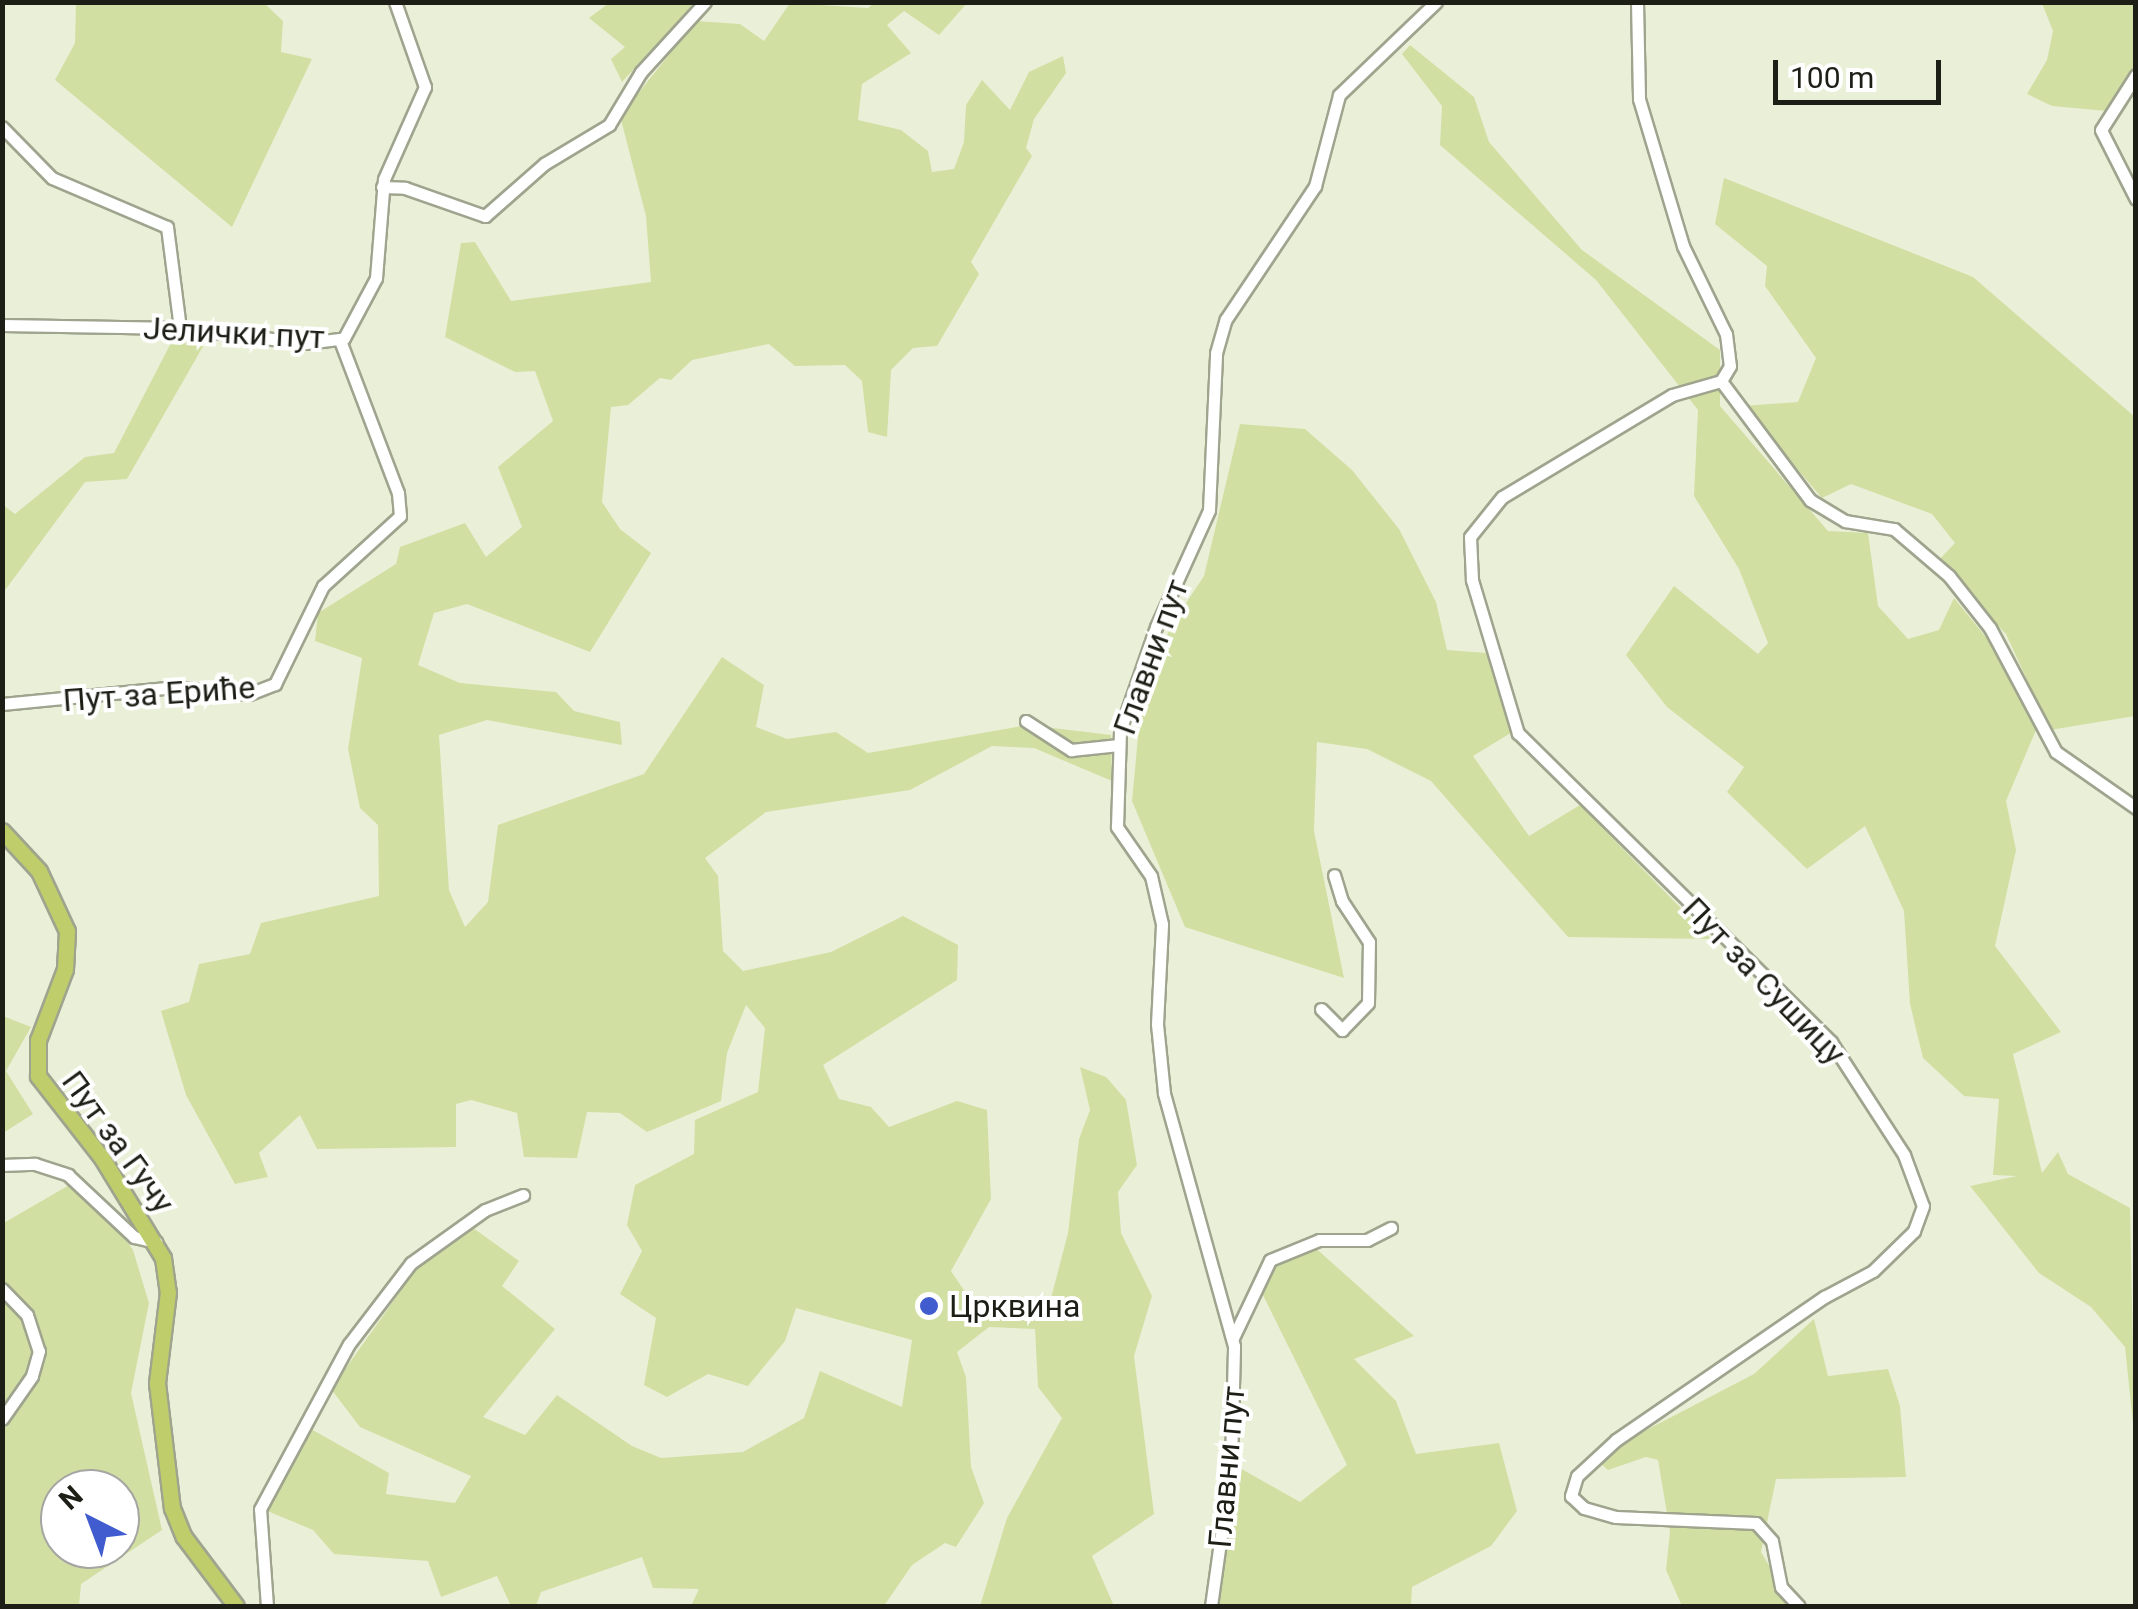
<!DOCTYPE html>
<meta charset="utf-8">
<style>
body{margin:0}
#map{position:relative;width:2138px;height:1609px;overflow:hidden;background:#eaf0d8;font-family:Roboto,sans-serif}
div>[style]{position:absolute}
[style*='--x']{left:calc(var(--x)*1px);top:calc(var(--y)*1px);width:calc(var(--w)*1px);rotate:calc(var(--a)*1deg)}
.green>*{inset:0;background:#d1dfa3}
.roads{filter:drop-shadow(2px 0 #9fa48e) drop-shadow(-2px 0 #9fa48e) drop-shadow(0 2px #9fa48e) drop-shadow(0 -2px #9fa48e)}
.minor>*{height:11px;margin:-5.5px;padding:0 5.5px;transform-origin:5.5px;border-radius:5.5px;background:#fff}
.major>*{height:15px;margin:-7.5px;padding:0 7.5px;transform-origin:7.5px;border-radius:7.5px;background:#bfcd6b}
.dots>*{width:28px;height:28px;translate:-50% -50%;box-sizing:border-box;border:5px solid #fff;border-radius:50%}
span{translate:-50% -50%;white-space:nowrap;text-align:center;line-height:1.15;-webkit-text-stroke:8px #fff;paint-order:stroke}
.street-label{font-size:32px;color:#1d1f17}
.poi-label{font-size:32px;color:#1d1f17}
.left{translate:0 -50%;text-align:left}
.frame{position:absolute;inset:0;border:5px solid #1d1f17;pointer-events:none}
.north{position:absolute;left:40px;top:1469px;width:100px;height:100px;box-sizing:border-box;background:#fff;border:2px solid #a5a5a2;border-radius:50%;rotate:318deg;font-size:28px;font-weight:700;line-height:40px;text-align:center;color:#1d1f17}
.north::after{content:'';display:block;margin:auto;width:35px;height:45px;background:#405cce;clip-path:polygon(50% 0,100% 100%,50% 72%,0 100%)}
.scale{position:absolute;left:1773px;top:60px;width:168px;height:45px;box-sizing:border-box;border:5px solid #1d1f17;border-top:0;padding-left:12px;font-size:30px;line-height:35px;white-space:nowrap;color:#1d1f17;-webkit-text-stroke:8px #fff;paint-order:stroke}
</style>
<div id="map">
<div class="green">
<i style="clip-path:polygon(76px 3px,264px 3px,283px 21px,281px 52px,312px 59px,232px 227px,55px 80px,75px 43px)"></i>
<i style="clip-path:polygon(609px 3px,694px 3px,622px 82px,611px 59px,625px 47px,589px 18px)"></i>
<i style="clip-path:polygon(790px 3px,868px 8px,874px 3px,967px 3px,939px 35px,904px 11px,887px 25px,911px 53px,862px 84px,858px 120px,901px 130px,928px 151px,932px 172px,954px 169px,964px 142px,966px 105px,982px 80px,1010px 110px,1029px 72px,1063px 56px,1066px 73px,1034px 119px,1026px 148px,1032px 156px,971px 262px,979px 274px,937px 346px,913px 348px,891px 370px,887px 437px,868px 432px,862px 381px,845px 365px,795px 366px,769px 344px,692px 360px,671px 380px,660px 378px,628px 405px,611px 407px,602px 502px,620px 529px,651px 553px,590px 652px,467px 604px,434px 613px,418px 665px,460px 683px,556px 692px,574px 711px,620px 722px,622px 745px,487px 720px,439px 735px,449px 890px,465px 927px,488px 902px,498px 825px,644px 774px,722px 657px,764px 685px,756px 727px,787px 739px,836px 732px,868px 753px,1028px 725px,1111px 735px,1112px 781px,1034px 748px,992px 746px,910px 790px,766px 812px,705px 858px,718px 876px,723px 951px,743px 971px,831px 952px,903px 916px,958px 945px,957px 980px,823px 1065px,839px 1099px,871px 1107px,889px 1127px,957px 1101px,987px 1110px,991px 1199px,951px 1271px,977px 1310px,1049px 1306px,1068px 1233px,1079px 1139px,1090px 1110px,1080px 1067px,1106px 1077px,1126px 1100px,1137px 1165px,1118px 1192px,1121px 1233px,1152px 1296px,1134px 1356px,1154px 1514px,1092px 1556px,1114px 1606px,980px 1606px,1007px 1518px,1062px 1418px,1038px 1387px,1035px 1329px,989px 1327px,957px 1352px,966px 1377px,971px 1467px,984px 1503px,956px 1547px,945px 1543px,912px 1565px,884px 1606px,691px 1606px,699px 1589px,653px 1588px,642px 1557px,541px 1592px,536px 1606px,511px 1606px,497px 1576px,441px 1597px,428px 1561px,334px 1554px,313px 1530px,265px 1510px,311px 1429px,389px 1473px,386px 1494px,455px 1503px,471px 1476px,360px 1427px,331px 1389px,424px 1258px,469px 1225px,519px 1261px,502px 1286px,555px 1329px,483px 1417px,525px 1435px,557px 1395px,632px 1446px,661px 1458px,743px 1452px,804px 1418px,820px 1371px,902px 1407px,912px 1340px,796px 1308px,785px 1341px,748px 1386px,708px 1374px,667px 1397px,644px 1385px,656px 1318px,620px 1294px,642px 1251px,627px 1225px,635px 1185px,694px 1154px,695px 1120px,758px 1092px,765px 1028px,746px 1005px,727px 1053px,721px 1101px,647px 1132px,620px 1113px,587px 1112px,577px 1158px,524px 1157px,517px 1113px,471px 1100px,456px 1104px,456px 1147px,317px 1149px,300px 1115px,259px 1153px,268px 1177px,235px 1184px,186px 1095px,161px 1011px,189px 1002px,199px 964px,250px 954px,261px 923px,379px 896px,378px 825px,360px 808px,348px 749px,362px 658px,315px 641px,318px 613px,396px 564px,400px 547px,465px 523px,486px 557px,522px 527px,498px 467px,553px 421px,535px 371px,515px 372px,445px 337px,461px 243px,475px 242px,511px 301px,651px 282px,646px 216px,620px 116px,696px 21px,740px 24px,764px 41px)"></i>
<i style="clip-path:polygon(2042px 3px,2135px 3px,2135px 75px,2107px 111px,2052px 106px,2027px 94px,2047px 60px,2053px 31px)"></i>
<i style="clip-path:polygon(1410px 45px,1474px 97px,1489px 142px,1582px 250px,1720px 350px,1720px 406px,1828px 531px,1868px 533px,1878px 606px,1908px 639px,1939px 630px,1954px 598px,1989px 641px,2036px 730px,2006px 801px,2016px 850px,1995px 946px,2061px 1032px,2013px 1054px,2042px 1173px,2058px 1152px,2068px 1174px,2130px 1208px,2135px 1443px,2125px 1347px,2091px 1307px,2039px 1273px,1970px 1186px,2017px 1176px,1993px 1175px,1999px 1099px,1964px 1096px,1923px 1058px,1910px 1004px,1904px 911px,1865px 826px,1807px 869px,1727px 792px,1744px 767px,1667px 707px,1626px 655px,1674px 586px,1758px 654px,1768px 643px,1739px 569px,1694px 496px,1698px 410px,1596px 280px,1440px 145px,1442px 106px,1402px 54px)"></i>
<i style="clip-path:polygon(1724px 178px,1973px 277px,2135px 417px,2135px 716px,2050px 730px,2006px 634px,1937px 562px,1955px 543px,1932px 514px,1851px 484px,1822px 498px,1743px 406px,1798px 402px,1816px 358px,1765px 286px,1767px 266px,1715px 224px)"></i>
<i style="clip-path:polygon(173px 339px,205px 343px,127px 479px,85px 482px,3px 593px,3px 505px,15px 514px,85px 457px,114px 453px)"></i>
<i style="clip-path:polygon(1240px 424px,1305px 429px,1352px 470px,1399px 529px,1436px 602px,1447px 650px,1500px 654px,1514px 731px,1473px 756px,1529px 836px,1580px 805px,1711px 939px,1568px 937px,1431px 781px,1367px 749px,1317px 742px,1314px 831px,1344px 978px,1185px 927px,1132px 801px,1140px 715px,1170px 627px,1204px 576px)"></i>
<i style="clip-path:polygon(3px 1016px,31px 1027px,6px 1071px,33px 1114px,3px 1133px)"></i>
<i style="clip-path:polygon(evenodd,83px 1177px,133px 1250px,149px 1303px,131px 1393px,162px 1530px,81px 1584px,79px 1606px,3px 1606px,2px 1224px,83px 1177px,60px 1489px,120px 1489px,120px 1549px,60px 1549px,60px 1489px)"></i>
<i style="clip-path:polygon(1311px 1244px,1414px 1336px,1354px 1359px,1396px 1401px,1416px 1454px,1499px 1443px,1517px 1511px,1491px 1546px,1412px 1587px,1411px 1606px,1211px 1606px,1231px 1463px,1300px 1502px,1347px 1465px,1259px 1287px,1270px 1260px)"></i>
<i style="clip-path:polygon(1814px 1319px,1828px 1376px,1888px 1369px,1900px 1406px,1906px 1477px,1776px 1479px,1761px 1552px,1793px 1606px,1682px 1606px,1666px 1570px,1670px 1531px,1658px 1460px,1646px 1457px,1608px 1470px,1601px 1464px,1633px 1437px,1754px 1374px)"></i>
</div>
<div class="roads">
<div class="minor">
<i style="--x:1637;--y:2;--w:97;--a:88.8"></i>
<i style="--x:1639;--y:99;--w:153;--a:73.3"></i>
<i style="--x:1683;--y:246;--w:98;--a:64"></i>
<i style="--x:1726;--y:334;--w:32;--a:83"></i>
<i style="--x:1730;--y:366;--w:17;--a:121"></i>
<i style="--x:1721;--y:381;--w:51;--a:164.1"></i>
<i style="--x:1672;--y:395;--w:198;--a:149"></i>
<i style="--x:1502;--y:497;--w:51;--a:128.7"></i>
<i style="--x:1470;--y:537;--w:43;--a:87.3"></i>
<i style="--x:1472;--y:580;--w:160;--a:73.3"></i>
<i style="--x:1518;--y:733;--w:440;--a:44.6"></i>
<i style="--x:1831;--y:1042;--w:135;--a:57.1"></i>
<i style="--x:1904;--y:1155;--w:54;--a:69.6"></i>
<i style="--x:1923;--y:1206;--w:27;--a:110"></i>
<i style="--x:1914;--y:1231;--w:57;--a:135.7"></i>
<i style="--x:1873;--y:1271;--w:55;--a:152"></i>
<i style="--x:1824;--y:1297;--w:252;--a:145.5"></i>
<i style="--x:1616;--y:1440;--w:53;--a:137.3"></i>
<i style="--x:1577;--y:1476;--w:21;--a:107"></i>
<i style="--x:1571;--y:1496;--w:18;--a:43"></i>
<i style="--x:1584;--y:1508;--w:33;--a:16"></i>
<i style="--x:1616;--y:1517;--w:140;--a:2.5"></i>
<i style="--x:1756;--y:1523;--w:24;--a:48"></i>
<i style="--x:1772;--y:1541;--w:47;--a:78.9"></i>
<i style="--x:1781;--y:1587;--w:26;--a:47"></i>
<i style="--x:2136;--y:75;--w:65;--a:122.5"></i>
<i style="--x:2101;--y:130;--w:77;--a:63.1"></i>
<i style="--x:2;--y:127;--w:71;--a:45.6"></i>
<i style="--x:52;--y:178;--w:125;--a:23.1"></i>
<i style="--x:167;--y:227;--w:102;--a:82.7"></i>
<i style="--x:382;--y:187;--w:23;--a:2"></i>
<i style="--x:405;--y:188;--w:85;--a:19.3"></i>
<i style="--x:485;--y:216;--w:79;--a:-41.4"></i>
<i style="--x:544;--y:164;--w:76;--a:-31"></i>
<i style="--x:609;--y:125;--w:62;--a:-58.9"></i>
<i style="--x:641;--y:72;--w:95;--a:-47.6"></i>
<i style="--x:2;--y:325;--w:178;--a:1"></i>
<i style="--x:180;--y:328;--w:127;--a:6.8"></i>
<i style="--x:306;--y:343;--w:38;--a:-7"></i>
<i style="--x:344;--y:338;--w:68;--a:-61.9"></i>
<i style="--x:376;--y:278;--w:99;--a:-85.4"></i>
<i style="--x:384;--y:179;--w:101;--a:-66"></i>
<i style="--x:425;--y:87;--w:90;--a:-109.4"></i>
<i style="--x:1721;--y:381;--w:149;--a:53.2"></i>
<i style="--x:1810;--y:500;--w:41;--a:31"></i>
<i style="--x:1845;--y:521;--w:50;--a:9.3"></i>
<i style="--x:1894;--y:529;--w:72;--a:40.5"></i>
<i style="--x:1949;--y:576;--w:66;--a:51.7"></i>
<i style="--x:1990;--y:628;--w:140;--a:62"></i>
<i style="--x:2056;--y:752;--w:98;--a:35"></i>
<i style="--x:2;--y:704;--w:173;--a:-5.6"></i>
<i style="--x:174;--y:687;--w:75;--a:5.3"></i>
<i style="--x:249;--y:694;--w:28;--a:-21"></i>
<i style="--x:275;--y:684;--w:109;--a:-63.9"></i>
<i style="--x:323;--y:586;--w:104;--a:-42.3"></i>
<i style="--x:400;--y:516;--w:23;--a:-95"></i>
<i style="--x:398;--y:493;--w:164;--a:-110.8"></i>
<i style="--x:1026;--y:721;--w:54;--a:32.8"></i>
<i style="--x:1071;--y:750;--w:48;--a:-5.9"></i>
<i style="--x:1321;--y:1009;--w:30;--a:45"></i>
<i style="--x:1342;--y:1030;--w:37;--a:-46"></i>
<i style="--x:1368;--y:1003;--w:61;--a:-89.1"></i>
<i style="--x:1369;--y:942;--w:49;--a:-123.4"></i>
<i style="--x:1342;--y:901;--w:27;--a:-107"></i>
<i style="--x:2;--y:1165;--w:33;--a:-2"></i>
<i style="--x:35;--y:1164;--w:35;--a:18"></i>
<i style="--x:68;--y:1175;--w:91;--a:43.2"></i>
<i style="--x:134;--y:1237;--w:23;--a:13"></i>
<i style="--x:2;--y:1289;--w:36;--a:46"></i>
<i style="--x:27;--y:1315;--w:38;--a:72"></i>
<i style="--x:39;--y:1351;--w:26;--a:106"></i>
<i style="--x:32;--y:1376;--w:52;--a:124.9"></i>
<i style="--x:1233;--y:1338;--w:86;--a:-64.6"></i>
<i style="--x:1270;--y:1260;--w:53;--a:-22.2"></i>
<i style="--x:1319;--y:1240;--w:48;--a:0"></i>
<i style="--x:1367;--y:1240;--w:27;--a:-27"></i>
<i style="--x:267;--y:1606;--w:97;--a:-94.1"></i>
<i style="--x:260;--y:1509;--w:187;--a:-61.7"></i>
<i style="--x:349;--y:1344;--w:102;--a:-52.6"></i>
<i style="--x:411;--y:1263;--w:91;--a:-35.6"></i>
<i style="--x:485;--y:1210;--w:41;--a:-21.5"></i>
<i style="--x:1211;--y:1606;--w:144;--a:-82"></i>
<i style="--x:1231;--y:1463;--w:117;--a:-88.5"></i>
<i style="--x:1234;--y:1346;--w:263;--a:-105.5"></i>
<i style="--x:1164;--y:1093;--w:69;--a:-95.8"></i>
<i style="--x:1157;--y:1024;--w:100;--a:-87.1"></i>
<i style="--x:1162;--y:924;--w:49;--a:-102.9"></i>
<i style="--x:1151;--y:876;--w:60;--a:-124.8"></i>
<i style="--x:1117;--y:827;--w:96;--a:-88.2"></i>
<i style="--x:1120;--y:731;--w:110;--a:-70.9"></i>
<i style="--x:1156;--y:627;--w:128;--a:-65.6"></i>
<i style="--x:1209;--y:510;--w:157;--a:-87.4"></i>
<i style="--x:1216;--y:353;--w:35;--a:-74"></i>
<i style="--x:1226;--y:319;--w:160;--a:-56.2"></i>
<i style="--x:1315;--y:186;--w:94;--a:-75.2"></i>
<i style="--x:1339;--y:95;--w:134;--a:-43.8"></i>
</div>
<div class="major">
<i style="--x:2;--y:831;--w:54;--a:47.2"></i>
<i style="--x:39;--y:871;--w:66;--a:65"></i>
<i style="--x:67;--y:931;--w:38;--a:93"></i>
<i style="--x:65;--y:969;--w:76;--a:110.8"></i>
<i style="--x:38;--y:1040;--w:36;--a:90"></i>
<i style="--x:38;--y:1076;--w:104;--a:52"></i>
<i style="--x:102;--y:1158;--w:117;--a:58.6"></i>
<i style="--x:163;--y:1258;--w:34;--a:82"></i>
<i style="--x:168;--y:1292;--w:92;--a:96.9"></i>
<i style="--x:157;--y:1383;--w:126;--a:83.2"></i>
<i style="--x:172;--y:1508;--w:31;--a:68"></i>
<i style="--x:184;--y:1537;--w:86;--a:53"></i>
</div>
</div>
<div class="dots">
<i style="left:929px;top:1306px;background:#405cce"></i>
</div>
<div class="street-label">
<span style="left:234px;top:333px;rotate:3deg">Јелички пут</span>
<span style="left:1151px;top:657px;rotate:-70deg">Главни пут</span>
<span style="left:159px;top:694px;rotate:-4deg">Пут за Ериће</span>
<span style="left:1764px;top:981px;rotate:46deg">Пут за Сушицу</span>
<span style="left:118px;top:1142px;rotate:54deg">Пут за Гучу</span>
<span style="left:1227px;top:1467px;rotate:-85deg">Главни пут</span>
</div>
<div class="poi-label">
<span class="left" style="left:949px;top:1306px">Црквина</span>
</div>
<div class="frame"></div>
<div class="north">N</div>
<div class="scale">100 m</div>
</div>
